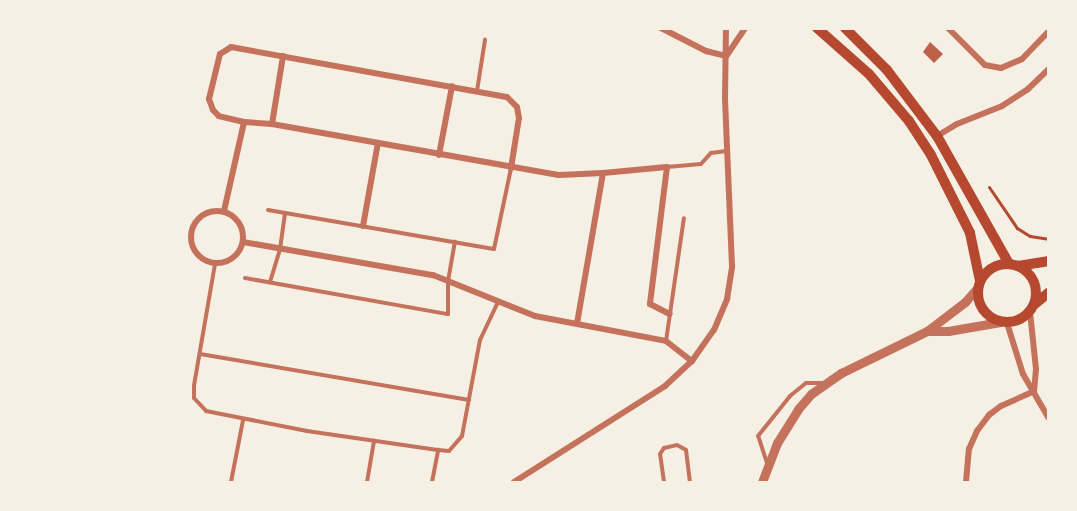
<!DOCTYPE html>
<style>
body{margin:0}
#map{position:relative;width:1077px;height:511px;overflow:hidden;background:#f6efe4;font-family:Jost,sans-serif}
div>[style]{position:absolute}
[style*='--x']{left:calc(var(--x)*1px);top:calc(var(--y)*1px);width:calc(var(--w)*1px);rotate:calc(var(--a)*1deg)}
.building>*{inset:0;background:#bf614a}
.path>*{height:3px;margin:-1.5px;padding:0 1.5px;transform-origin:1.5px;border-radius:1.5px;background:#b5482f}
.service>*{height:4px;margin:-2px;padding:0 2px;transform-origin:2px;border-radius:2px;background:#c5725c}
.minor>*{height:6px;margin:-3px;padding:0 3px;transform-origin:3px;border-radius:3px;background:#c5725c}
.minor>.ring{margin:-3px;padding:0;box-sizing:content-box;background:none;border:6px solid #c5725c;border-radius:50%}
.tertiary>*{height:9px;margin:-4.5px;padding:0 4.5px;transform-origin:4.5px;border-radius:4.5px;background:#c5725c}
.secondary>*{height:10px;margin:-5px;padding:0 5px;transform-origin:5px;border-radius:5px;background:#b5482f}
.secondary>.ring{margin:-5px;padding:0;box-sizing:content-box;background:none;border:10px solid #b5482f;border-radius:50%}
span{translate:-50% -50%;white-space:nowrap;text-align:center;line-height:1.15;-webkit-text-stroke:6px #f6efe4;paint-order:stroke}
.frame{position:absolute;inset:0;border:30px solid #f6efe4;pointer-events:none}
</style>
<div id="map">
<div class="building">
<i style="clip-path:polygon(930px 42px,943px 54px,934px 63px,923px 52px)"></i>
</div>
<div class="path">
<i style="--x:989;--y:187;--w:50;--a:55.7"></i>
<i style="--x:1017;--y:228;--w:15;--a:32"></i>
<i style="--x:1030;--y:236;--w:18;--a:9"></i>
</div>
<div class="service">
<i style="--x:477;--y:91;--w:52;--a:-81.1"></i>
<i style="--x:667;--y:167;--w:34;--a:-5"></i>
<i style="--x:701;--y:164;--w:15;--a:-48"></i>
<i style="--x:711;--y:153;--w:16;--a:-7"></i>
<i style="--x:268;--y:210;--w:229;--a:9.8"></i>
<i style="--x:494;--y:249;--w:83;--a:-78.1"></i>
<i style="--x:215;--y:264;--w:124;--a:99.8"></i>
<i style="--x:194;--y:386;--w:12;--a:90"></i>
<i style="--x:194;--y:398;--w:18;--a:47"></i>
<i style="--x:206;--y:411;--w:103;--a:11.2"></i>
<i style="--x:307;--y:431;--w:132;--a:8.3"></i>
<i style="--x:438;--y:450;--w:11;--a:5"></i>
<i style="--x:449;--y:451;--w:20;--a:-49"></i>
<i style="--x:462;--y:436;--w:98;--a:-79.4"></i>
<i style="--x:480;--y:340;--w:42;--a:-64.7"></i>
<i style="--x:245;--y:278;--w:206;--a:10.1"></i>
<i style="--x:448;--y:314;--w:33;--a:-90"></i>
<i style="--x:448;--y:281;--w:40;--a:-80"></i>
<i style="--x:270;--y:282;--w:34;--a:-73"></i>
<i style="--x:280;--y:249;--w:36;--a:-82"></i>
<i style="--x:666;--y:341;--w:124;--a:-81.7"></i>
<i style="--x:200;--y:354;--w:273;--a:9.7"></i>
<i style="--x:767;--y:463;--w:28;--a:-108"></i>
<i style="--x:758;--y:436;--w:51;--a:-51.3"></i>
<i style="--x:790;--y:396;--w:21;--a:-39"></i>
<i style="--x:806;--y:383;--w:18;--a:0"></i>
<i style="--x:231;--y:482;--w:63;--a:-79"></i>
<i style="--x:367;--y:482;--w:42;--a:-80.3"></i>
<i style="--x:432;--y:482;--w:33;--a:-79"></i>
<i style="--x:664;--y:482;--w:28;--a:-98"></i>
<i style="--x:660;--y:454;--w:7;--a:-56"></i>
<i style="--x:664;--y:448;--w:13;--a:-13"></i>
<i style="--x:677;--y:445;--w:10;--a:29"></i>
<i style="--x:686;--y:450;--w:32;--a:83"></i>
</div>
<div class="minor">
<i style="--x:661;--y:28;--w:51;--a:27.1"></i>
<i style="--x:706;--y:51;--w:21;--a:14"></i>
<i style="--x:948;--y:28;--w:52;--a:45"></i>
<i style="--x:985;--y:65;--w:16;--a:11"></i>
<i style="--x:1001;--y:68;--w:23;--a:-23"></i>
<i style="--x:1022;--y:59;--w:37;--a:-46"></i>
<i style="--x:727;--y:55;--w:32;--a:-56"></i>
<i style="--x:244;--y:122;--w:26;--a:-167"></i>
<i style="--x:219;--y:116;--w:8;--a:-135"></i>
<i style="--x:213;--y:110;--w:12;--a:-110"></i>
<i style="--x:209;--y:99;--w:46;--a:-76.3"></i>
<i style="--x:220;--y:54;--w:13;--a:-32"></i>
<i style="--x:231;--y:47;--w:280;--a:10.3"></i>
<i style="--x:507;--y:97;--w:14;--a:45"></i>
<i style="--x:517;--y:107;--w:11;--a:80"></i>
<i style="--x:519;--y:118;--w:51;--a:99.1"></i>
<i style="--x:272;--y:124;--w:69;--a:-80.8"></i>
<i style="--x:937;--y:136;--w:23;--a:-31"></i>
<i style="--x:957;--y:124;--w:48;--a:-21.8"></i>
<i style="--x:1002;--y:106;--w:31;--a:-33"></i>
<i style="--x:1028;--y:89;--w:28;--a:-44"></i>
<i style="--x:439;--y:155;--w:70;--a:-79.3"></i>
<i style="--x:603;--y:173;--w:64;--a:-5.4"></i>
<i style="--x:667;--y:167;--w:138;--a:97.1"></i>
<i style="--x:650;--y:304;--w:22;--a:27"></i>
<i class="ring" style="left:191px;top:211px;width:46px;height:46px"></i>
<i style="--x:224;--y:211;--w:91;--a:-77.3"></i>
<i style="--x:244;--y:122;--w:28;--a:4"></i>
<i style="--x:272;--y:124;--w:291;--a:10.1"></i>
<i style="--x:559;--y:175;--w:44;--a:-2.6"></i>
<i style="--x:603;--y:173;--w:153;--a:99.8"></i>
<i style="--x:363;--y:226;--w:84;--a:-79.8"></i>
<i style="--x:243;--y:242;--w:193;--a:9.9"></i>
<i style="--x:433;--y:275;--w:110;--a:21.9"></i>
<i style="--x:535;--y:316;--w:133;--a:10.8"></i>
<i style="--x:666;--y:341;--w:33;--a:38"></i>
<i style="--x:1030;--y:312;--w:57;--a:84"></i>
<i style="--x:1036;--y:369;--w:22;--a:95"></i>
<i style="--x:1007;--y:323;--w:53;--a:72.6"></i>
<i style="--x:1023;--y:374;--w:50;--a:59.8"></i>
<i style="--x:514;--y:482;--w:179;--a:-32.4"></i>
<i style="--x:665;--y:386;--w:37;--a:-43"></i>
<i style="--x:692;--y:361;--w:38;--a:-55"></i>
<i style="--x:714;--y:330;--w:34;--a:-67"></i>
<i style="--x:727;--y:299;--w:33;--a:-81"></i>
<i style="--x:732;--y:266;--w:167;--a:-92.4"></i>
<i style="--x:725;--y:99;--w:71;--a:-89.2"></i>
<i style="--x:966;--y:482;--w:33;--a:-85"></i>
<i style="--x:969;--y:449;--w:20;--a:-66"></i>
<i style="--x:977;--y:431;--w:20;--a:-53"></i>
<i style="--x:989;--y:415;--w:15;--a:-37"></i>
<i style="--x:1001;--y:406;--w:36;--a:-24"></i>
</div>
<div class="tertiary">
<i style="--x:927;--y:331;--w:21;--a:0"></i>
<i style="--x:948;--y:331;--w:53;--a:-9.8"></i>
<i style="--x:762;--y:482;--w:42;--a:-69"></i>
<i style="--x:777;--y:443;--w:40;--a:-58"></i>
<i style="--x:798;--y:409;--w:20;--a:-49"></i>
<i style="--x:811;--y:394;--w:37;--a:-35"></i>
<i style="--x:841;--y:373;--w:96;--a:-26"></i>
<i style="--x:927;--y:331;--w:48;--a:-37.3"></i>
<i style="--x:965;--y:302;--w:20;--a:-49"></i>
</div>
<div class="secondary">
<i style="--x:817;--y:28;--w:69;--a:41.5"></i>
<i style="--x:869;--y:74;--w:62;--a:49.6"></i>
<i style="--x:909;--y:121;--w:40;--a:57.1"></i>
<i style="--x:931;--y:155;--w:87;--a:63.4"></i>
<i style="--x:970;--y:233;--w:49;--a:78.2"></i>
<i style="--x:845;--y:28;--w:59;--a:45"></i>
<i style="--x:887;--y:70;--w:83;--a:52.9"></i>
<i style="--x:937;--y:136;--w:147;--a:60.6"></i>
<i class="ring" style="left:978px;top:264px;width:48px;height:48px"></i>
<i style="--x:1018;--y:266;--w:30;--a:-9"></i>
<i style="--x:1035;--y:304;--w:17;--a:-40"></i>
</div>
<div class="frame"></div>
</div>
